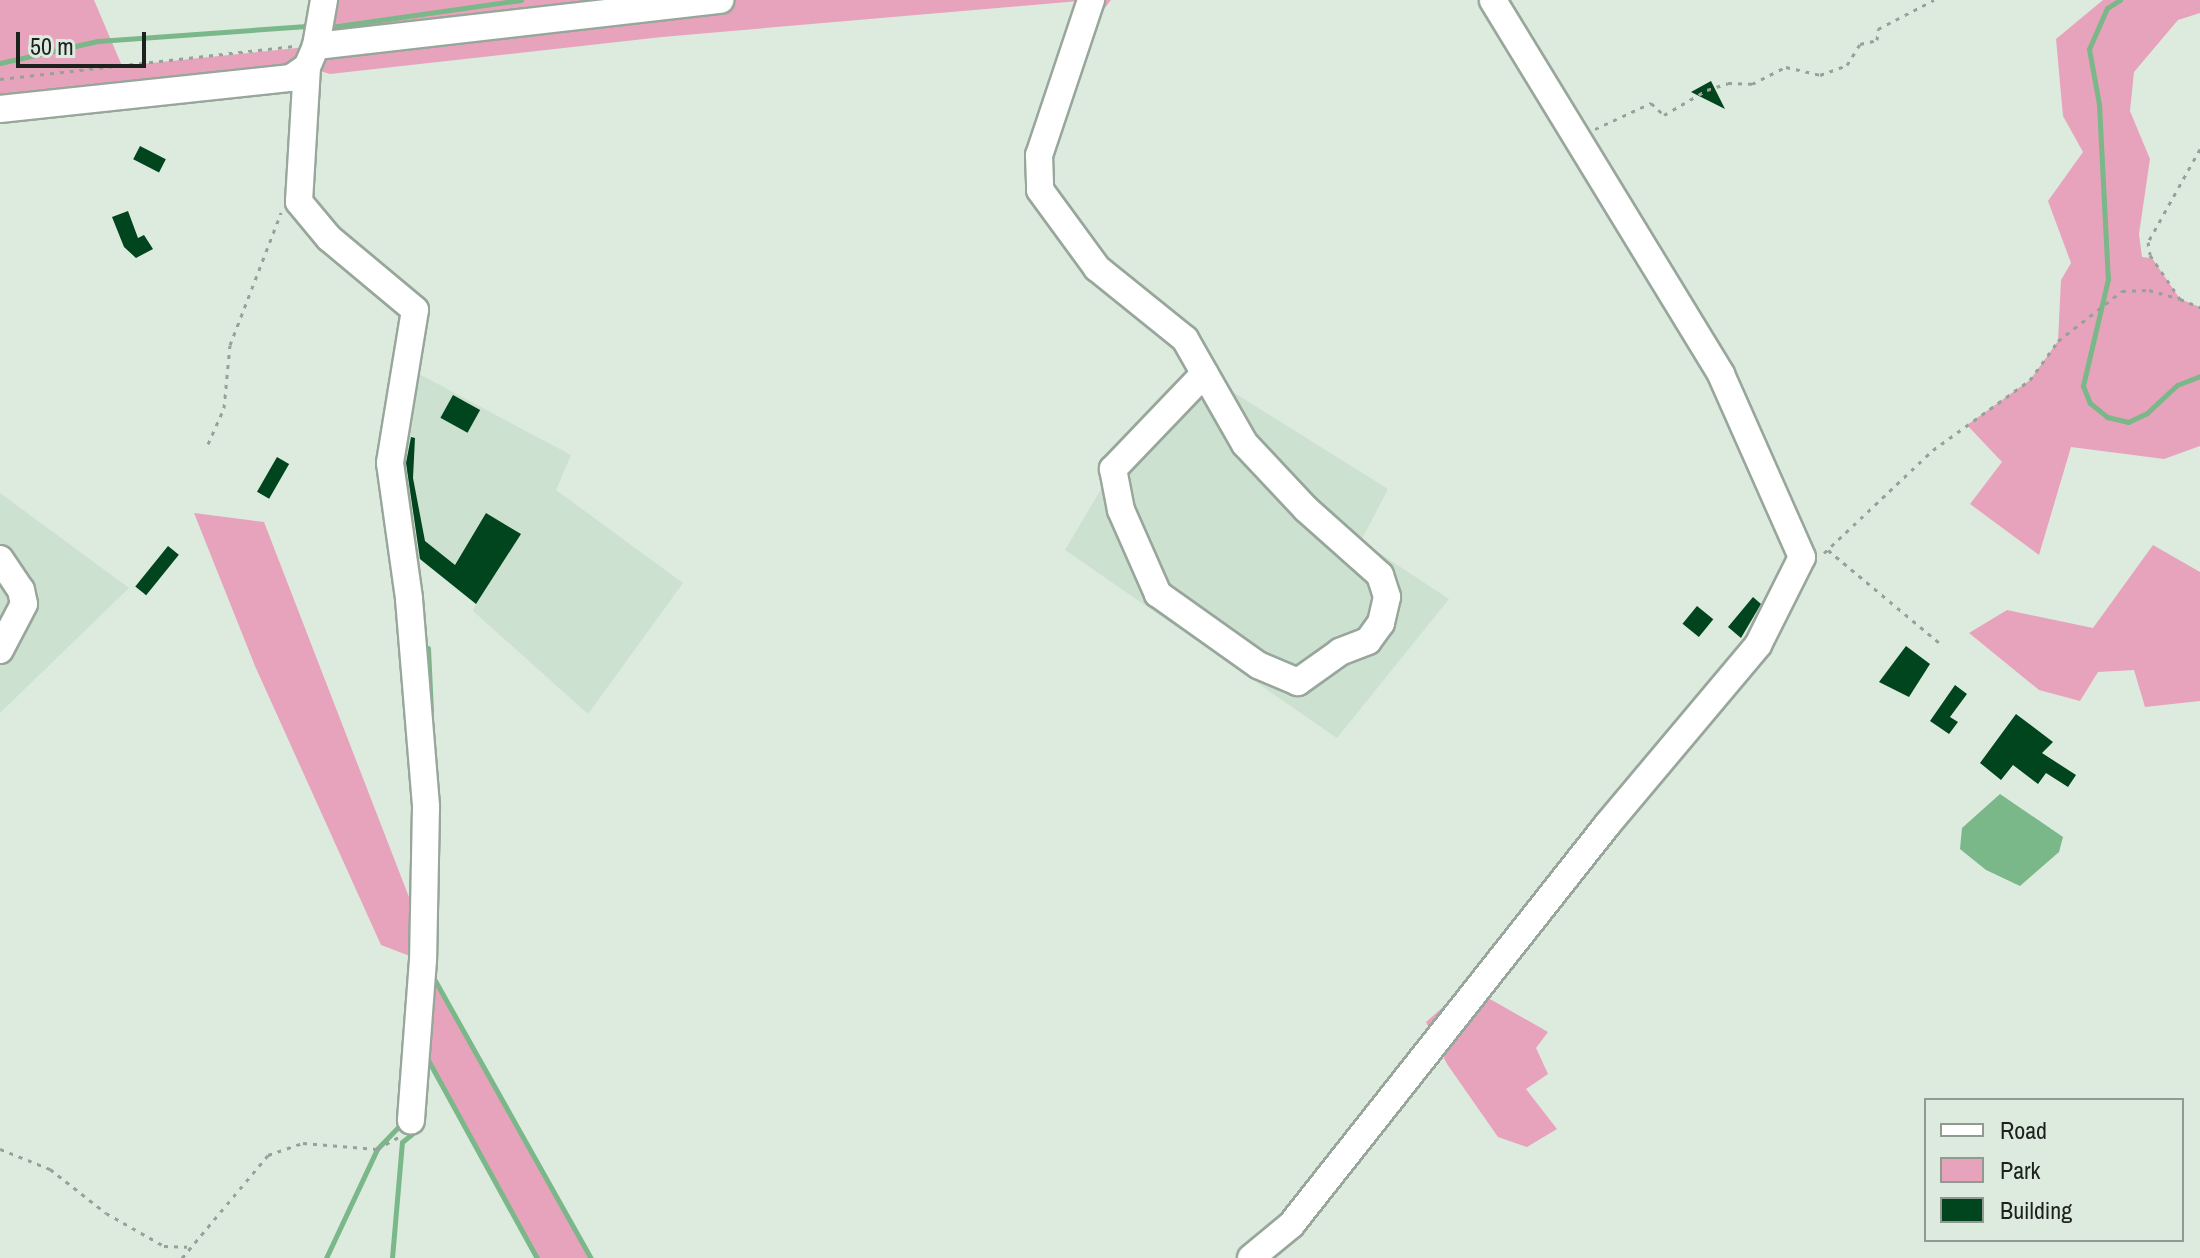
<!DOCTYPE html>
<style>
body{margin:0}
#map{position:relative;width:2200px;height:1258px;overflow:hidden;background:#ddebdf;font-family:"Archivo Narrow",sans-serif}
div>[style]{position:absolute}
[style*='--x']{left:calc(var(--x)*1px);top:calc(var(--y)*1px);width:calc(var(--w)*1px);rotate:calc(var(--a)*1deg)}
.built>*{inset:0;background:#cce1d0}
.green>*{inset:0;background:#e8a3bc}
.water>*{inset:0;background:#7ab789}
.stream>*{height:5px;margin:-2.5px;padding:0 2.5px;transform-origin:2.5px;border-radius:2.5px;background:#7ab789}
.building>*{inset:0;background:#01451f;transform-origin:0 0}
.path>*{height:3px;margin-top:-1.5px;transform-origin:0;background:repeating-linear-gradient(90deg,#96a198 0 4px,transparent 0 10px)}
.roads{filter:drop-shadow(2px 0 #98a69b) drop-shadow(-2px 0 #98a69b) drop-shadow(0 2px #98a69b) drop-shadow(0 -2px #98a69b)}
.minor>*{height:26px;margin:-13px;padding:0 13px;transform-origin:13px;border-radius:13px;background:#fff}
span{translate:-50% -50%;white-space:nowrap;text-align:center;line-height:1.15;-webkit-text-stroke:8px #ddebdf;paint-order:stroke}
.legend{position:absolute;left:1924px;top:1098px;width:260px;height:144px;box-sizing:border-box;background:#ddebdf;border:2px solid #909a91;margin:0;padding:10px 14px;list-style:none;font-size:24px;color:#1c211d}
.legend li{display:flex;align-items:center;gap:16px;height:40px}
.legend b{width:40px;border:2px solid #909a91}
.scale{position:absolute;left:16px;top:32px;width:130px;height:36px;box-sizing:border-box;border:4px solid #1c211d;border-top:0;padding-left:10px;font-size:24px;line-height:28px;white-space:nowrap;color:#1c211d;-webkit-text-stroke:6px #ddebdf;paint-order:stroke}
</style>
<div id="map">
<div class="built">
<i style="clip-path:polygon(406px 367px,571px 455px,556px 490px,683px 583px,588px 714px,473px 611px,476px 604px,401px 545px)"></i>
<i style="clip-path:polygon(1204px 374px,1388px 489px,1361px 541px,1449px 599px,1337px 738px,1065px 550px,1113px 469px)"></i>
<i style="clip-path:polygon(0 493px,129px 588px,0 713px)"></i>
</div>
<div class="green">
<i style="clip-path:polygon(0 0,94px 0,122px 66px,316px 46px,324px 0,1111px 0,1085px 33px,1046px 157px,1057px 203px,1104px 267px,1181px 321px,1204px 374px,1153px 424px,1195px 372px,1184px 348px,1174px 330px,1062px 240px,1032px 189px,1029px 155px,1079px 1px,662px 37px,330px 74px,307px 67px,291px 78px,0 109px)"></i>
<i style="clip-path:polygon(2103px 0,2200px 0,2200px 13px,2178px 20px,2134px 72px,2130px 111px,2150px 159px,2139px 234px,2142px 257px,2152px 258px,2180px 299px,2200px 307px,2200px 446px,2164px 459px,2071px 447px,2039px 555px,1970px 504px,2002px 462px,1967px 425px,2030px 380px,2058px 341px,2061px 280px,2071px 263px,2048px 201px,2083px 152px,2063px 116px,2056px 39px)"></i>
<i style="clip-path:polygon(194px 513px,264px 522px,424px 936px,423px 961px,591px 1258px,537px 1258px,417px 1039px,423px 961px,381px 945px,255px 666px)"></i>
<i style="clip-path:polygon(2153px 545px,2200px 572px,2200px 701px,2145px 707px,2134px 670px,2098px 672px,2080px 701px,2039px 690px,1969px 633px,2007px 610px,2093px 628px)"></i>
<i style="clip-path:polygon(1467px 986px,1548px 1032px,1536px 1048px,1548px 1074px,1526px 1089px,1557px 1129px,1527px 1147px,1498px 1137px,1447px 1064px,1426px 1022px)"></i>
</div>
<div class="water">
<i style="clip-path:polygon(2000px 794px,2063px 837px,2059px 852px,2020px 886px,1986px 870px,1960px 849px,1962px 828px)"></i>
</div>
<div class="stream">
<i style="--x:2120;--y:0;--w:15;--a:148"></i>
<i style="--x:2107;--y:8;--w:45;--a:113.7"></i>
<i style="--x:2089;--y:49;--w:56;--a:79.7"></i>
<i style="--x:2099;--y:104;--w:175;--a:87.1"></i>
<i style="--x:2108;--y:279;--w:110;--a:103.2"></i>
<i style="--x:2083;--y:386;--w:18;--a:68"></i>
<i style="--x:2090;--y:403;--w:22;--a:39"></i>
<i style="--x:2107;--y:417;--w:22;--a:13"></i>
<i style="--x:2128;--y:422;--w:21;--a:-25"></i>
<i style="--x:2147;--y:413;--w:41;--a:-43"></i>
<i style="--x:2177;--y:385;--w:25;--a:-21"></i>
<i style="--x:331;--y:27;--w:192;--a:-8.1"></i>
<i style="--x:0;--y:63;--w:100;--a:-12.7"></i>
<i style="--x:98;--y:41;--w:209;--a:-4.1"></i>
<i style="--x:428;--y:648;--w:63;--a:87.3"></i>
<i style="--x:433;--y:977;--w:322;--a:60.7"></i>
<i style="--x:428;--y:1060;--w:226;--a:61.2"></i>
<i style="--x:326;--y:1258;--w:120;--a:-64.9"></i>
<i style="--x:377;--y:1149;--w:35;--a:-46"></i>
<i style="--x:392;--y:1258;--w:116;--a:-85.1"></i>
<i style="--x:402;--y:1142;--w:22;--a:-39"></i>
</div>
<div class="building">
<i style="clip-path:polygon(1711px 81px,1725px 109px,1691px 92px)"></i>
<i style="left:140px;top:146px;width:29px;height:15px;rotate:27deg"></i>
<i style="clip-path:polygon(128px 211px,138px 238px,144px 235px,153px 249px,136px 258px,124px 247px,112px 217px)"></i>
<i style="left:453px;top:395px;width:31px;height:26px;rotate:29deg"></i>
<i style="clip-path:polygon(411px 437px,415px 438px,413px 478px,425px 541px,455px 565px,486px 513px,521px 534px,476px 604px,420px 559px,406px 463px)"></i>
<i style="left:277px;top:457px;width:14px;height:40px;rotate:30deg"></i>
<i style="left:168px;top:546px;width:14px;height:52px;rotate:39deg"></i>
<i style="clip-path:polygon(1753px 597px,1761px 604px,1741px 638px,1728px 627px)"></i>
<i style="left:1697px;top:606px;width:21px;height:23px;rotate:39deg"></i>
<i style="clip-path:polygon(1906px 646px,1930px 664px,1909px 697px,1879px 682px)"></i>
<i style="clip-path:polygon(1955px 685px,1967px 694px,1950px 717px,1958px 722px,1949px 734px,1930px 721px)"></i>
<i style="clip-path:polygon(2016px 714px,2053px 742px,2042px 753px,2076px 775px,2068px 787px,2046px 773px,2038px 784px,2013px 765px,2001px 780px,1980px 763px)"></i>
</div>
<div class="path">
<i style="--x:0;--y:79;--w:296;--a:-6.4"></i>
<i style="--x:1595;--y:129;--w:62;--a:-24.9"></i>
<i style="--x:1651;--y:103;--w:18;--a:43"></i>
<i style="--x:1664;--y:115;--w:50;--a:-30.2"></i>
<i style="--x:1707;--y:90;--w:22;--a:-18"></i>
<i style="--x:1728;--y:83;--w:24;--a:2"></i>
<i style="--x:1752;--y:84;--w:38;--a:-27"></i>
<i style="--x:1786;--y:67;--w:35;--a:13"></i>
<i style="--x:1820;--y:75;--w:29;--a:-20"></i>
<i style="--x:1847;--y:65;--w:25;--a:-58"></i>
<i style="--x:1860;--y:44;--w:17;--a:-13"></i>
<i style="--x:1877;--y:40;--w:11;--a:-85"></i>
<i style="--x:1878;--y:29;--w:63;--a:-27.4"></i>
<i style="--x:2200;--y:149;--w:107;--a:119.2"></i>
<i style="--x:2148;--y:242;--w:13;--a:81"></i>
<i style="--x:2150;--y:255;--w:53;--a:55.7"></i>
<i style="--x:2180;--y:299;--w:22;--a:22"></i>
<i style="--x:208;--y:444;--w:39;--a:-66"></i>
<i style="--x:224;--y:408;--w:63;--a:-84.6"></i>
<i style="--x:230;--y:345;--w:142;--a:-68.9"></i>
<i style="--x:1828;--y:550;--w:147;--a:39.8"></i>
<i style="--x:1824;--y:553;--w:150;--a:-43.4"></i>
<i style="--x:1933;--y:450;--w:120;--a:-35.8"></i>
<i style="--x:2030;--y:380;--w:48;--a:-54.3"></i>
<i style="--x:2058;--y:341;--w:81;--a:-38"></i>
<i style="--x:2122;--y:291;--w:27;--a:-2"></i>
<i style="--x:2149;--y:290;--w:32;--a:16"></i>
<i style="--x:0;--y:1149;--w:54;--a:21.8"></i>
<i style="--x:50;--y:1169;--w:71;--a:38.2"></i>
<i style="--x:106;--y:1213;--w:67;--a:29.6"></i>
<i style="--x:164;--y:1246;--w:23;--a:2"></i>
<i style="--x:182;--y:1258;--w:134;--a:-50.1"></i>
<i style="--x:268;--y:1155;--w:37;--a:-19"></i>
<i style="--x:303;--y:1143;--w:74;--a:4.6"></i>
<i style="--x:377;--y:1149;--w:25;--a:-29"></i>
</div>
<div class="roads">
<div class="minor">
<i style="--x:324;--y:0;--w:47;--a:99.9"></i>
<i style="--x:316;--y:46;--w:23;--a:113"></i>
<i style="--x:307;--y:67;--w:135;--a:93.4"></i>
<i style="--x:299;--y:202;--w:47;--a:50.2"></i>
<i style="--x:329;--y:238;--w:112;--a:39.9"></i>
<i style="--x:415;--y:310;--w:155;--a:99.3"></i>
<i style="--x:390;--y:463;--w:137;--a:82"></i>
<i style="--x:409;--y:599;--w:209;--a:85.3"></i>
<i style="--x:426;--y:807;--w:153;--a:91.1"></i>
<i style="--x:423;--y:960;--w:161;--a:94.3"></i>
<i style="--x:1091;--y:0;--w:163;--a:108.5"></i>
<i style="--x:1039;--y:155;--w:35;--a:88"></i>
<i style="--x:1040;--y:190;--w:97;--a:53.8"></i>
<i style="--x:1097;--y:268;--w:113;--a:38.9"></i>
<i style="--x:1185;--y:339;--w:121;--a:60.3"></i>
<i style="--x:1245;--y:444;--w:89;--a:46.8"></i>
<i style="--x:1306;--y:509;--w:99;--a:41.7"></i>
<i style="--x:1380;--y:575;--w:23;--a:72"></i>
<i style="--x:1387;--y:597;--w:27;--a:103"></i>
<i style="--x:1381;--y:623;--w:22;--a:126"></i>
<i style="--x:1368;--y:641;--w:30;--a:159"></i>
<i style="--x:1340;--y:652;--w:52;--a:144.5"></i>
<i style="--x:1298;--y:682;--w:43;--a:-157"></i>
<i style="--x:1258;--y:665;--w:123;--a:-144.6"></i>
<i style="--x:1158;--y:594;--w:92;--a:-113.8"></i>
<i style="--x:1121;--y:510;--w:42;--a:-101"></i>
<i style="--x:1113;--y:469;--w:132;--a:-46.2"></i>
<i style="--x:316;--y:46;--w:407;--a:-6.5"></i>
<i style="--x:0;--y:109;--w:293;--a:-6.1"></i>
<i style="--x:291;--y:78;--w:19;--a:-35"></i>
<i style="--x:0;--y:559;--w:37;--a:56"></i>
<i style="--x:21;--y:590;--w:14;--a:78"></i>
<i style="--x:24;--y:604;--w:52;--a:117.6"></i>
<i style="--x:1251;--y:1258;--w:52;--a:-39.5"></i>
<i style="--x:1291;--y:1225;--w:510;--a:-51.69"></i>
<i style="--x:1607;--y:825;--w:235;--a:-50"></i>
<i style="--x:1758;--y:645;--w:98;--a:-63.4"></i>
<i style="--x:1802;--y:557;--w:200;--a:-113.9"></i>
<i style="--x:1721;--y:374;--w:438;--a:-121.4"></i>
</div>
</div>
<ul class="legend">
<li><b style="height:10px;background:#fff"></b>Road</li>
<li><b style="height:22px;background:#e8a3bc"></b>Park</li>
<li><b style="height:22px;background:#01451f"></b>Building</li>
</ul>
<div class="scale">50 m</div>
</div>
